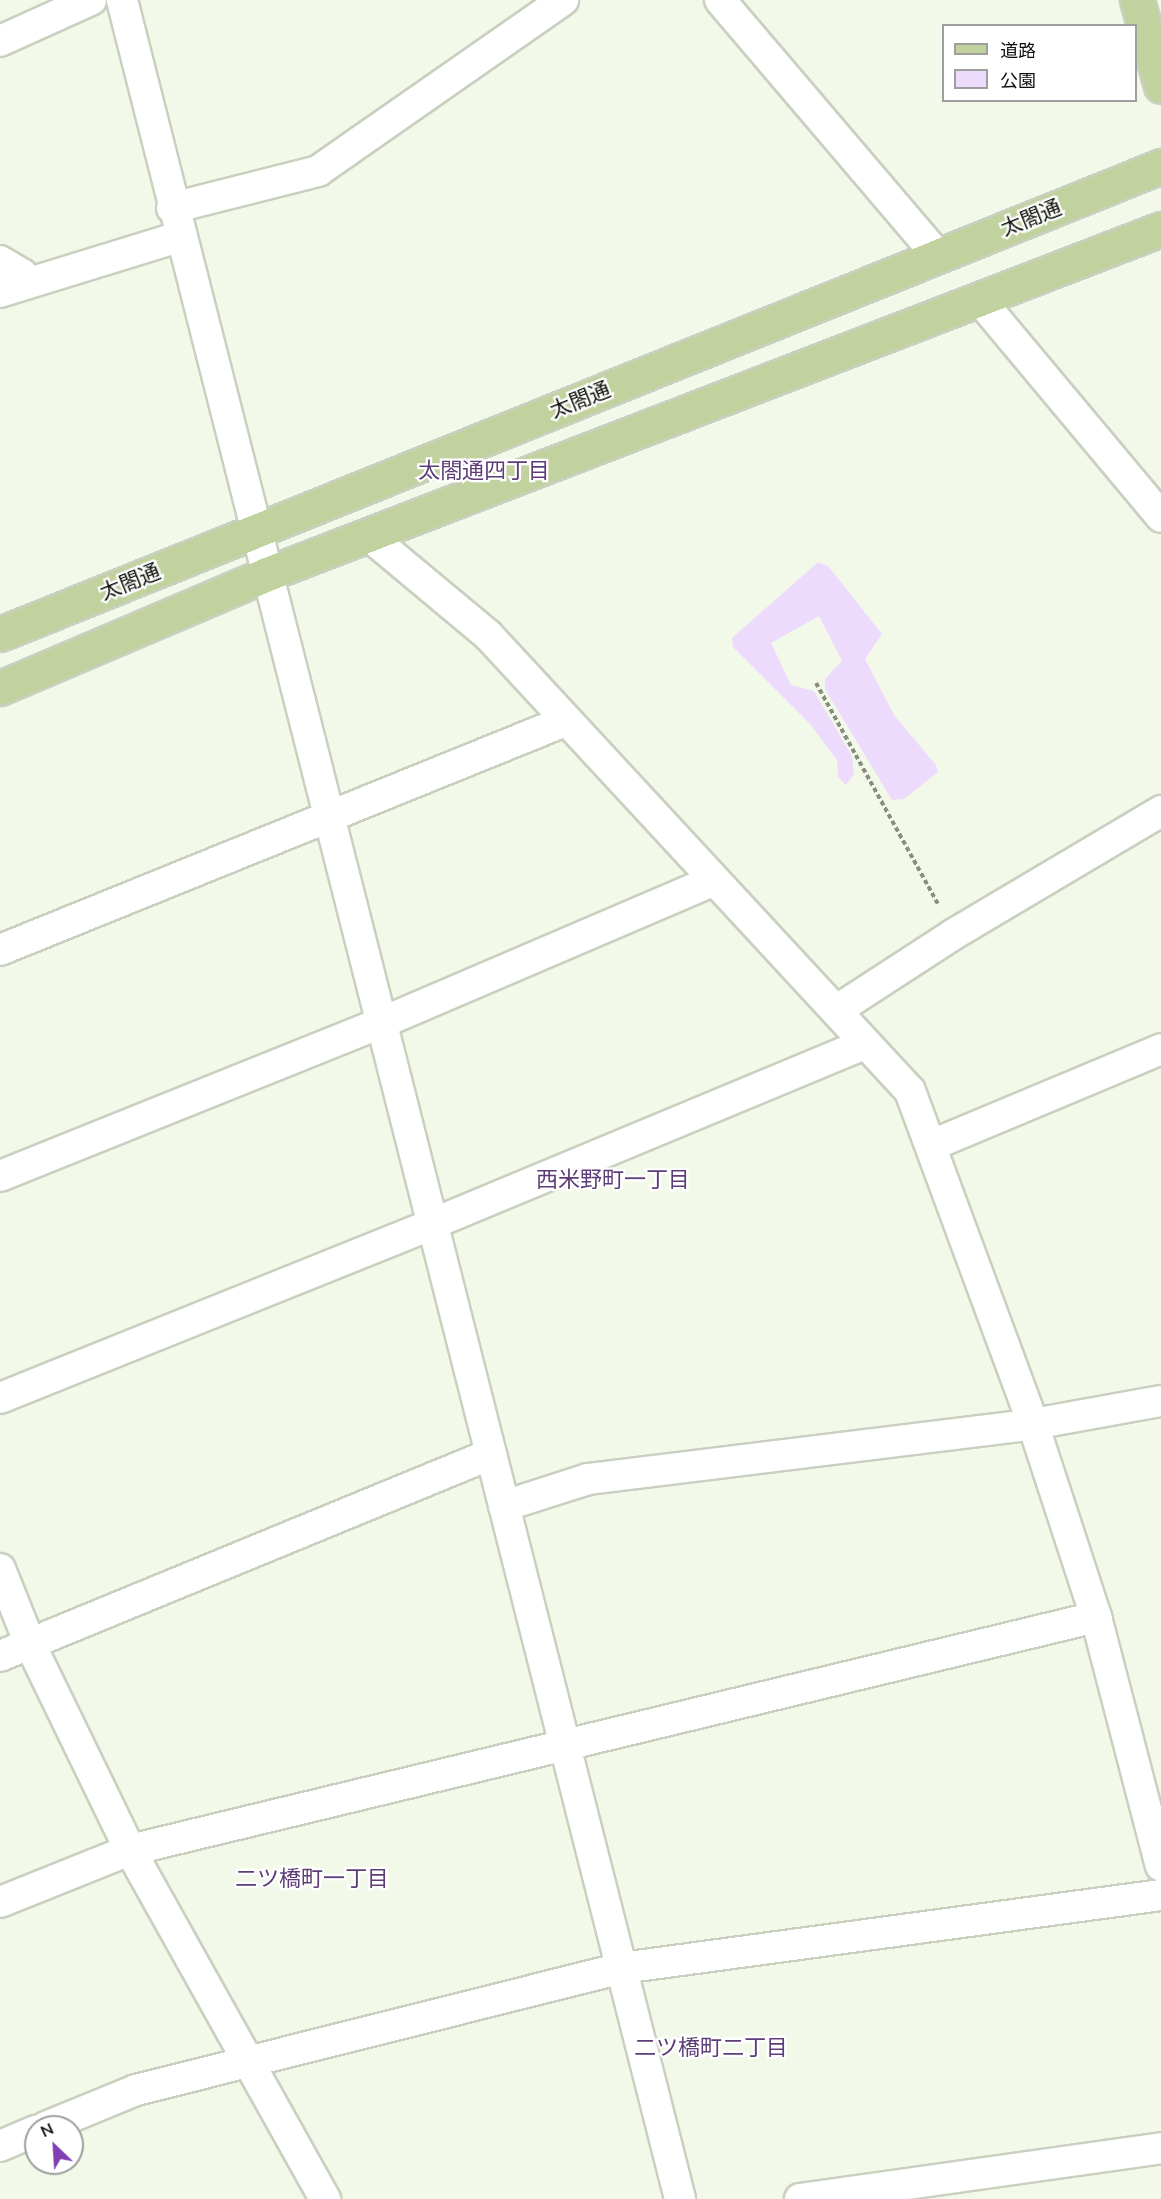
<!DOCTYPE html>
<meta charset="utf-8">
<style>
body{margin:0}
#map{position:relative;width:1161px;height:2199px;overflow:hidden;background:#f2f9e8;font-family:"Nunito Sans","Noto Sans JP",sans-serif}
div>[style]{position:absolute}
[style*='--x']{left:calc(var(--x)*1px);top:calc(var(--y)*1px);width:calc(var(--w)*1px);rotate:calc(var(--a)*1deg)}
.green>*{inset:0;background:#eddbfe}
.path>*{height:4px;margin-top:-2px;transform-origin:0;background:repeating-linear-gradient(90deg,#888d81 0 4.5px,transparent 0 7.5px)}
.roads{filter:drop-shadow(2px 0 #c9d0c0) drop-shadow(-2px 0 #c9d0c0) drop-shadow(0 2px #c9d0c0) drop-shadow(0 -2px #c9d0c0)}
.minor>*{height:30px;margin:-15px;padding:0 15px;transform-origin:15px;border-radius:15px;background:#fff}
.primary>*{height:33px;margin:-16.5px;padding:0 16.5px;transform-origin:16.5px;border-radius:16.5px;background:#c1d29f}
span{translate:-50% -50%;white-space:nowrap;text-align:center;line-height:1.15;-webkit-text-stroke:4.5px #fff;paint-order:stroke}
.street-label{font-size:21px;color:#0d0f0a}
.neighbourhood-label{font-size:22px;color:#5d3d78}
.legend{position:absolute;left:942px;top:24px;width:195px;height:78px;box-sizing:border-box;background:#fff;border:2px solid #9e9f9d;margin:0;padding:8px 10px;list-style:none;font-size:18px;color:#0d0f0a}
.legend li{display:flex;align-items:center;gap:12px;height:30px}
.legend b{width:30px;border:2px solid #9e9f9d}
.north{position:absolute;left:24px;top:2115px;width:60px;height:60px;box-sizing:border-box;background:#fff;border:2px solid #9e9f9d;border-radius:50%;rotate:335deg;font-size:16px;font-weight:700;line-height:24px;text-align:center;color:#0d0f0a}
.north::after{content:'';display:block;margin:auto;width:21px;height:27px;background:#823fb3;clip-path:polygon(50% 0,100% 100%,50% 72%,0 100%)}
</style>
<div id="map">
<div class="green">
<i style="clip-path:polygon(818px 562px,828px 566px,882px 634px,865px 659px,894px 715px,936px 765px,938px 772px,904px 799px,892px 800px,825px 689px,825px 679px,842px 661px,819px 616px,771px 643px,791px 685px,814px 691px,852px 756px,854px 774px,846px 785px,838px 777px,837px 760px,810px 724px,733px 647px,732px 638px)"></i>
</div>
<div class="path">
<i style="--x:816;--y:683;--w:252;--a:61.1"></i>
</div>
<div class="roads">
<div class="minor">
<i style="--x:122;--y:0;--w:2269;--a:75.76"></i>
<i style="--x:720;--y:0;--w:336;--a:49.6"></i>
<i style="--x:0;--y:41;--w:100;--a:-24.3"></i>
<i style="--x:172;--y:208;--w:151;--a:-14.2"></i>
<i style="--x:318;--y:171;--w:299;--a:-34.9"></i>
<i style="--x:0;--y:261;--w:26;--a:31"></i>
<i style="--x:22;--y:274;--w:12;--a:104"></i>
<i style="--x:0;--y:292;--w:187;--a:-17.1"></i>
<i style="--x:979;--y:299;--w:284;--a:50.1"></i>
<i style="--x:368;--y:535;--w:156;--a:39.8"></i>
<i style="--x:488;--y:635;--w:621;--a:47.22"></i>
<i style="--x:910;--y:1091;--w:355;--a:69.7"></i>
<i style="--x:1033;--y:1424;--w:203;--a:71.9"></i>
<i style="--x:1096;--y:1617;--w:257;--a:75.4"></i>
<i style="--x:0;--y:950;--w:610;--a:-22.06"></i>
<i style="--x:837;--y:1010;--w:140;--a:-33"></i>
<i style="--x:954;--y:934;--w:241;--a:-30.7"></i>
<i style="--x:932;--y:1145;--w:248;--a:-22.7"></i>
<i style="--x:0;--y:1176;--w:411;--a:-21.9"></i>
<i style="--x:381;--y:1023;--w:361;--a:-23.2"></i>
<i style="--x:0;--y:1398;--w:466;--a:-21.9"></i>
<i style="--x:432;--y:1224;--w:468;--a:-22.6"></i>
<i style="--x:504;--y:1506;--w:88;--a:-17.8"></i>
<i style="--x:588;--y:1479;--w:448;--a:-7"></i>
<i style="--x:1033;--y:1424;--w:130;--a:-10.2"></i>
<i style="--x:0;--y:1569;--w:81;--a:68.2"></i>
<i style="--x:30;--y:1644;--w:229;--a:64.1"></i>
<i style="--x:130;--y:1850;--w:400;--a:60.8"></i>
<i style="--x:0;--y:1656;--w:531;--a:-22.36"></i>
<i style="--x:0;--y:1902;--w:140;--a:-21.8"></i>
<i style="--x:130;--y:1850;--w:994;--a:-13.56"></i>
<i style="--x:46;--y:2127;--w:97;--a:-22.3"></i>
<i style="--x:136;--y:2090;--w:501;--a:-14.09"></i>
<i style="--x:622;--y:1968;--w:544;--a:-7.71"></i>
<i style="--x:0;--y:2146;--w:39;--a:-23"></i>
<i style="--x:800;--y:2199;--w:365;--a:-8"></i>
</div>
<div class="primary">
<i style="--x:1137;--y:0;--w:89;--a:74.4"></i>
<i style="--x:0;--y:634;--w:1252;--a:-21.95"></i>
<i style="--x:0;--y:688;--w:290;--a:-23.1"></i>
<i style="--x:267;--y:574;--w:958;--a:-21.1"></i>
</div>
</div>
<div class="street-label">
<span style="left:1031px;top:218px;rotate:-22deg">太閤通</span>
<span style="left:580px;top:400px;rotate:-22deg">太閤通</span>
<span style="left:130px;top:582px;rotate:-22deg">太閤通</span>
</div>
<div class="neighbourhood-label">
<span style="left:484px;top:472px">太閤通四丁目</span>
<span style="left:613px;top:1181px">西米野町一丁目</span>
<span style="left:312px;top:1880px">二ツ橋町一丁目</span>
<span style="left:711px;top:2049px">二ツ橋町二丁目</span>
</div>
<ul class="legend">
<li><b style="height:8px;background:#c1d29f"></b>道路</li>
<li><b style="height:16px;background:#eddbfe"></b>公園</li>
</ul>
<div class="north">N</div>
</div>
